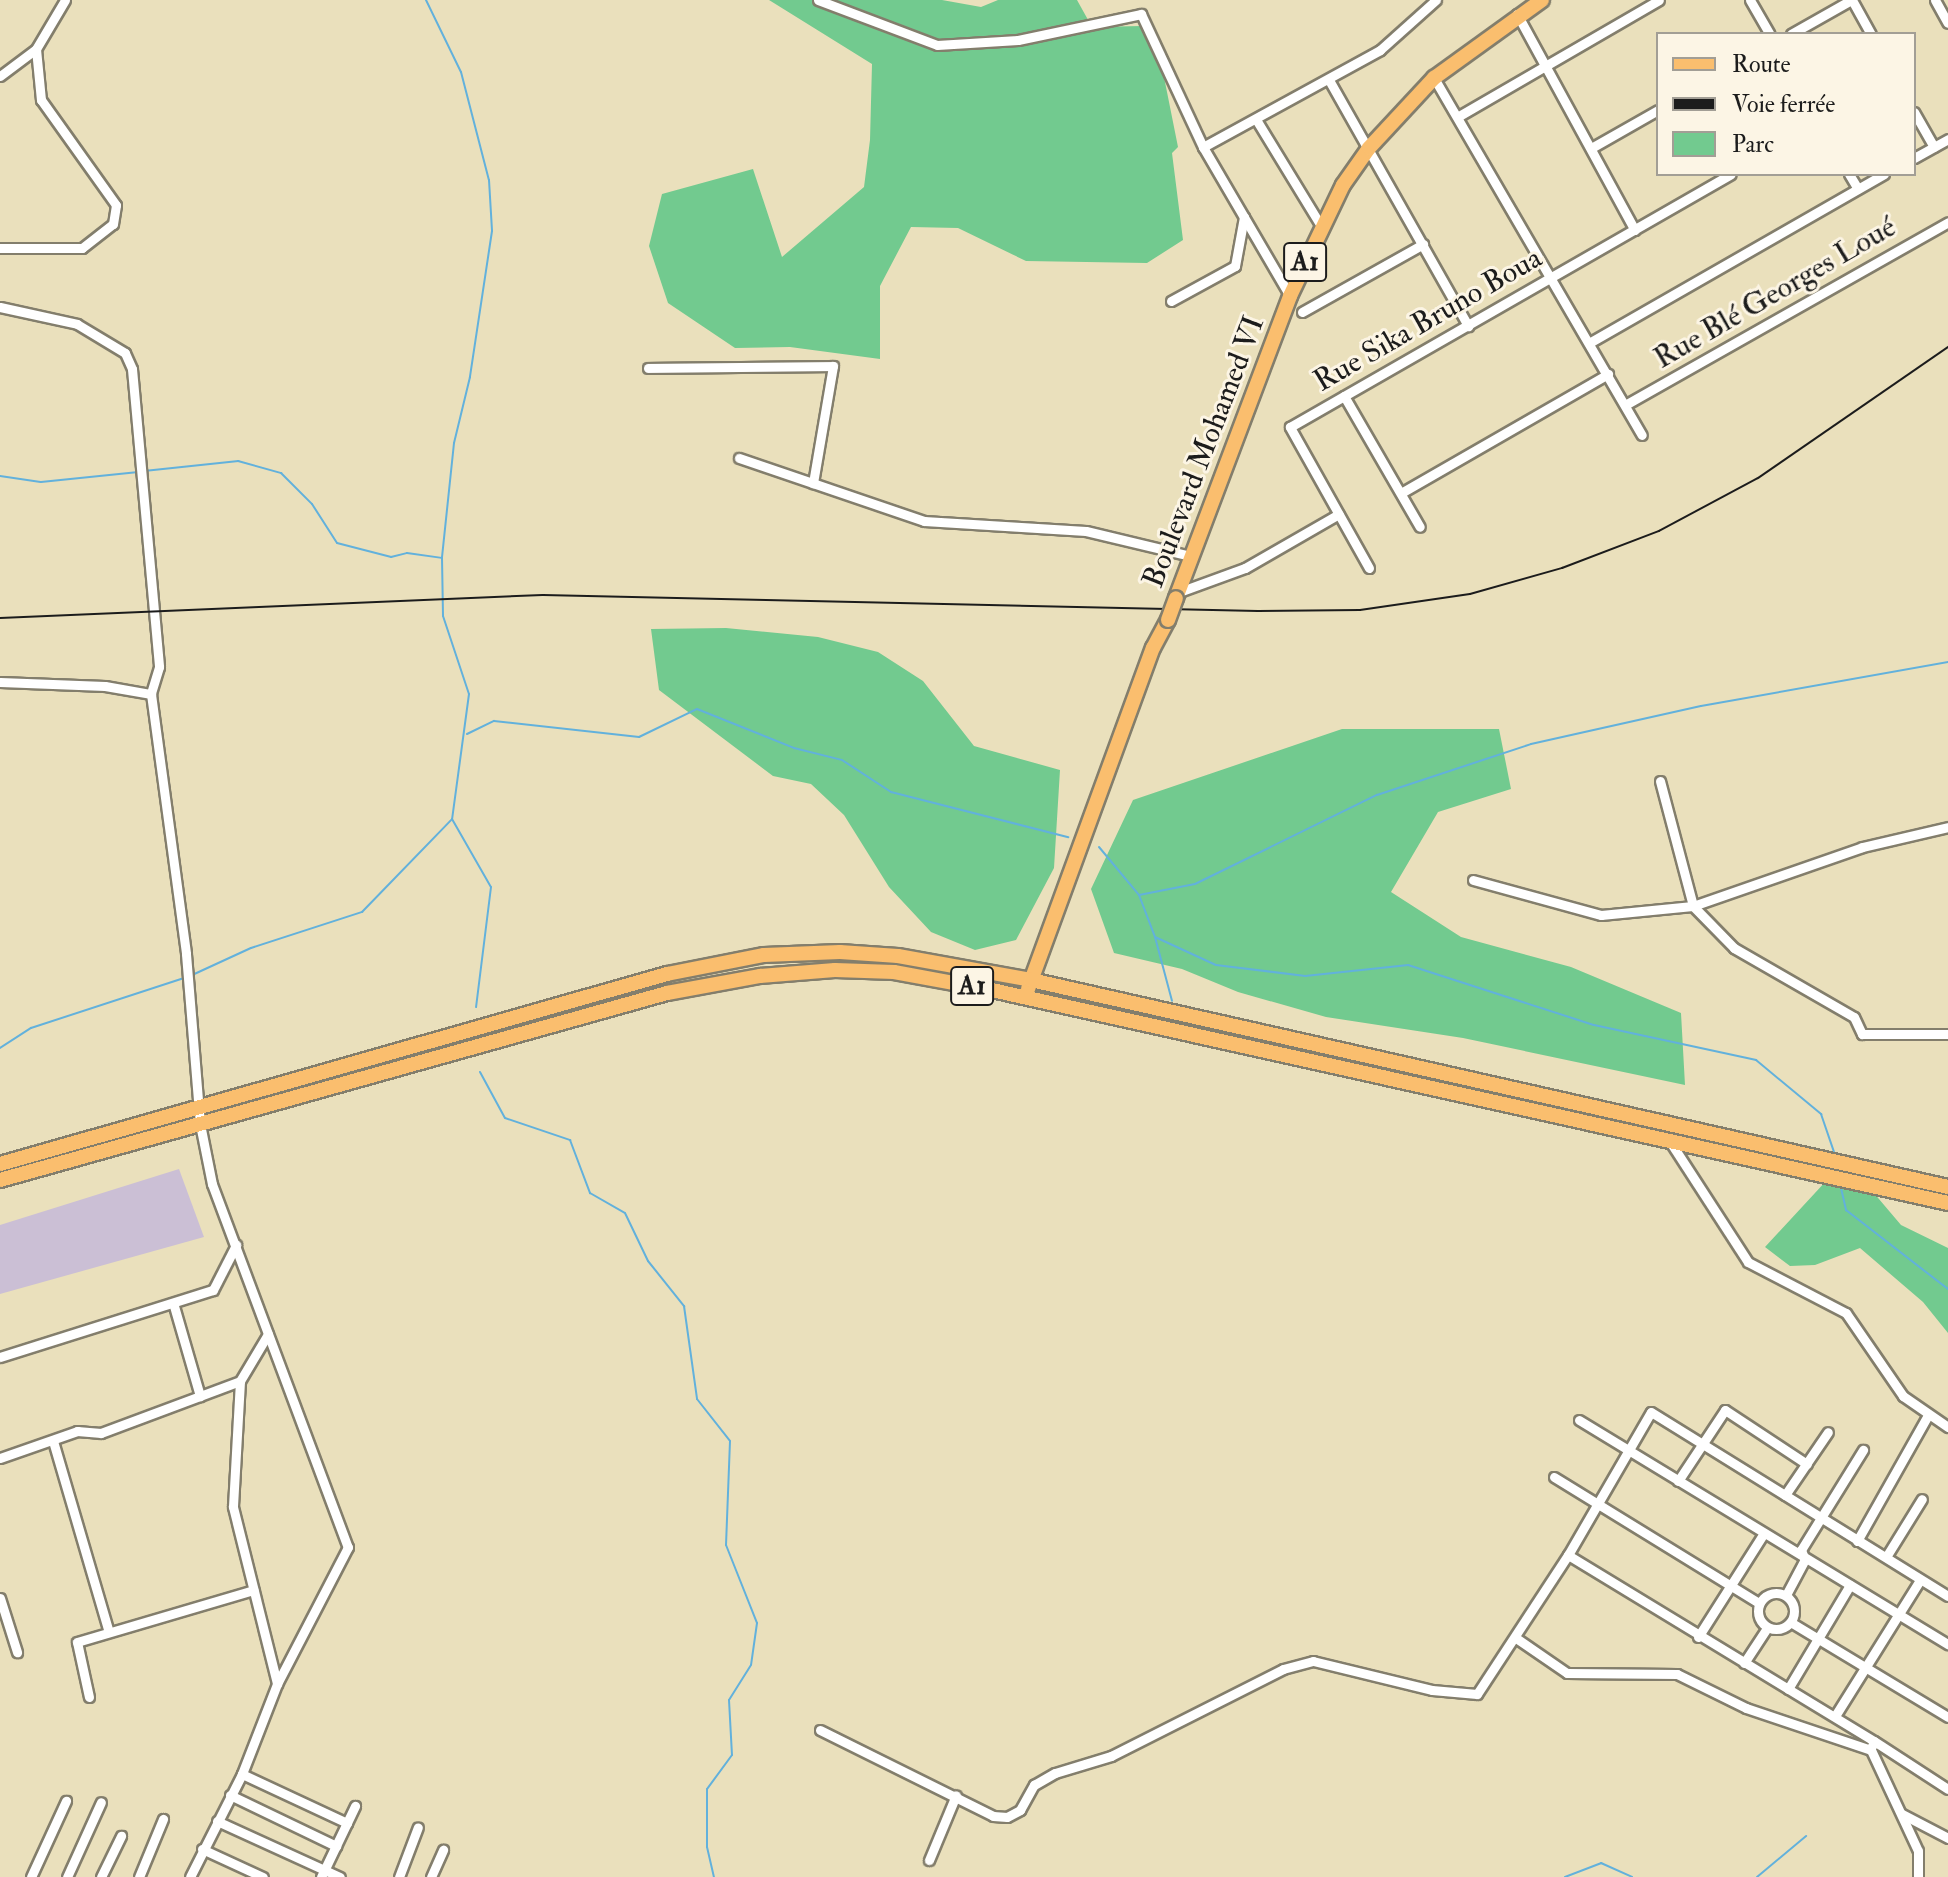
<!DOCTYPE html>
<meta charset="utf-8">
<style>
body{margin:0}
#map{position:relative;width:1948px;height:1877px;overflow:hidden;background:#eae0bc;font-family:"IM FELL Double Pica",serif}
div>[style]{position:absolute}
[style*='--x']{left:calc(var(--x)*1px);top:calc(var(--y)*1px);width:calc(var(--w)*1px);rotate:calc(var(--a)*1deg)}
.industrial>*{inset:0;background:#cbbfd5}
.green>*{inset:0;background:#72ca8f}
.stream>*{height:2px;margin:-1px;padding:0 1px;transform-origin:1px;border-radius:1px;background:#62b1dc}
.roads{filter:drop-shadow(2px 0 #837e6c) drop-shadow(-2px 0 #837e6c) drop-shadow(0 2px #837e6c) drop-shadow(0 -2px #837e6c)}
.street>*{height:9px;margin:-4.5px;padding:0 4.5px;transform-origin:4.5px;border-radius:4.5px;background:#fff}
.street>.ring{margin:-4.5px;padding:0;box-sizing:content-box;background:none;border:9px solid #fff;border-radius:50%}
.primary>*{height:14px;margin:-7px;padding:0 7px;transform-origin:7px;border-radius:7px;background:#fabe6e}
.rail>*{height:2px;margin:-1px;padding:0 1px;transform-origin:1px;border-radius:1px;background:#1c1c1c}
.bridges{filter:drop-shadow(2px 0 #837e6c) drop-shadow(-2px 0 #837e6c) drop-shadow(0 2px #837e6c) drop-shadow(0 -2px #837e6c)}
.primary-bridge>*{height:14px;margin:-7px;padding:0 7px;transform-origin:7px;border-radius:7px;background:#fabe6e}
span{translate:-50% -50%;white-space:nowrap;text-align:center;line-height:1.15;-webkit-text-stroke:6px #fcf5e5;paint-order:stroke}
.shield-label span{padding:2px 6px;background:#fcf5e5;border:2px solid;border-radius:6px;-webkit-text-stroke-width:0}
.shield-label{font-size:28px;color:#1c1c1c;font-weight:700}
.street-label{font-size:30px;color:#1c1c1c}
.legend{position:absolute;left:1656px;top:32px;width:260px;height:144px;box-sizing:border-box;background:#fcf5e5;border:2px solid #a29e95;margin:0;padding:10px 14px;list-style:none;font-size:24px;color:#1c1c1c}
.legend li{display:flex;align-items:center;gap:16px;height:40px}
.legend b{width:40px;border:2px solid #a29e95}
</style>
<div id="map">
<div class="industrial">
<i style="clip-path:polygon(179px 1169px,204px 1237px,0 1294px,0 1225px)"></i>
</div>
<div class="green">
<i style="clip-path:polygon(769px 0,942px 0,981px 7px,998px 0,1077px 0,1092px 27px,1142px 26px,1161px 62px,1178px 147px,1172px 153px,1183px 240px,1147px 263px,1026px 261px,958px 228px,911px 227px,880px 286px,880px 359px,790px 347px,735px 348px,668px 303px,649px 246px,662px 194px,753px 169px,782px 257px,864px 187px,870px 140px,872px 64px)"></i>
<i style="clip-path:polygon(726px 628px,818px 637px,878px 652px,923px 681px,974px 746px,1060px 770px,1054px 868px,1016px 940px,975px 950px,931px 932px,889px 887px,844px 815px,811px 784px,773px 776px,659px 690px,651px 629px)"></i>
<i style="clip-path:polygon(1342px 729px,1499px 729px,1511px 789px,1438px 812px,1391px 892px,1461px 937px,1571px 967px,1681px 1013px,1685px 1085px,1463px 1038px,1326px 1017px,1238px 992px,1182px 969px,1114px 953px,1091px 889px,1133px 800px)"></i>
<i style="clip-path:polygon(1827px 1180px,1873px 1192px,1901px 1225px,1948px 1248px,1948px 1333px,1923px 1302px,1860px 1248px,1815px 1265px,1790px 1266px,1765px 1247px)"></i>
</div>
<div class="stream">
<i style="--x:426;--y:0;--w:80;--a:64.1"></i>
<i style="--x:461;--y:72;--w:112;--a:75.5"></i>
<i style="--x:489;--y:180;--w:51;--a:86.6"></i>
<i style="--x:492;--y:231;--w:148;--a:98.6"></i>
<i style="--x:470;--y:377;--w:68;--a:103.6"></i>
<i style="--x:454;--y:443;--w:116;--a:96"></i>
<i style="--x:442;--y:558;--w:58;--a:89"></i>
<i style="--x:443;--y:616;--w:82;--a:71.6"></i>
<i style="--x:469;--y:694;--w:126;--a:97.7"></i>
<i style="--x:452;--y:819;--w:78;--a:60.2"></i>
<i style="--x:491;--y:887;--w:121;--a:97.1"></i>
<i style="--x:144;--y:471;--w:95;--a:-6.1"></i>
<i style="--x:238;--y:461;--w:45;--a:15.6"></i>
<i style="--x:281;--y:473;--w:44;--a:45"></i>
<i style="--x:312;--y:504;--w:46;--a:57.3"></i>
<i style="--x:337;--y:543;--w:56;--a:14.5"></i>
<i style="--x:391;--y:557;--w:16;--a:-14"></i>
<i style="--x:407;--y:553;--w:35;--a:8"></i>
<i style="--x:0;--y:476;--w:41;--a:8.3"></i>
<i style="--x:41;--y:482;--w:98;--a:-5.9"></i>
<i style="--x:467;--y:734;--w:30;--a:-26"></i>
<i style="--x:494;--y:721;--w:146;--a:6.3"></i>
<i style="--x:639;--y:737;--w:64;--a:-25.8"></i>
<i style="--x:697;--y:709;--w:105;--a:21.9"></i>
<i style="--x:794;--y:748;--w:49;--a:14"></i>
<i style="--x:842;--y:760;--w:59;--a:33.1"></i>
<i style="--x:891;--y:792;--w:183;--a:14.3"></i>
<i style="--x:1099;--y:847;--w:62;--a:50.2"></i>
<i style="--x:1139;--y:895;--w:45;--a:69.1"></i>
<i style="--x:1155;--y:937;--w:67;--a:24.7"></i>
<i style="--x:1216;--y:965;--w:90;--a:7"></i>
<i style="--x:1305;--y:976;--w:104;--a:-6.1"></i>
<i style="--x:1408;--y:965;--w:195;--a:17.9"></i>
<i style="--x:1594;--y:1025;--w:166;--a:12.2"></i>
<i style="--x:1756;--y:1060;--w:85;--a:39.7"></i>
<i style="--x:1821;--y:1114;--w:40;--a:71.1"></i>
<i style="--x:1139;--y:895;--w:57;--a:-11.1"></i>
<i style="--x:1195;--y:884;--w:203;--a:-26.1"></i>
<i style="--x:1377;--y:795;--w:162;--a:-18.3"></i>
<i style="--x:1531;--y:744;--w:174;--a:-12.6"></i>
<i style="--x:1701;--y:706;--w:251;--a:-10.1"></i>
<i style="--x:1155;--y:937;--w:66;--a:75.1"></i>
<i style="--x:190;--y:976;--w:67;--a:-24.7"></i>
<i style="--x:251;--y:948;--w:117;--a:-18"></i>
<i style="--x:362;--y:912;--w:129;--a:-45.9"></i>
<i style="--x:0;--y:1048;--w:37;--a:-33"></i>
<i style="--x:31;--y:1028;--w:161;--a:-18.1"></i>
<i style="--x:480;--y:1072;--w:52;--a:61.5"></i>
<i style="--x:505;--y:1118;--w:69;--a:18.7"></i>
<i style="--x:570;--y:1140;--w:57;--a:69.3"></i>
<i style="--x:590;--y:1193;--w:40;--a:29.7"></i>
<i style="--x:625;--y:1213;--w:53;--a:64.4"></i>
<i style="--x:648;--y:1261;--w:58;--a:51.3"></i>
<i style="--x:684;--y:1306;--w:94;--a:82"></i>
<i style="--x:697;--y:1399;--w:53;--a:51.8"></i>
<i style="--x:730;--y:1441;--w:104;--a:92.2"></i>
<i style="--x:726;--y:1545;--w:84;--a:68.3"></i>
<i style="--x:757;--y:1623;--w:42;--a:98.1"></i>
<i style="--x:751;--y:1665;--w:41;--a:122.2"></i>
<i style="--x:729;--y:1700;--w:55;--a:86.9"></i>
<i style="--x:732;--y:1755;--w:42;--a:126.3"></i>
<i style="--x:707;--y:1789;--w:58;--a:90"></i>
<i style="--x:707;--y:1847;--w:31;--a:77"></i>
<i style="--x:1841;--y:1188;--w:23;--a:77"></i>
<i style="--x:1846;--y:1210;--w:129;--a:37.8"></i>
<i style="--x:1565;--y:1877;--w:39;--a:-21"></i>
<i style="--x:1601;--y:1863;--w:34;--a:24"></i>
<i style="--x:1757;--y:1877;--w:64;--a:-39.9"></i>
</div>
<div class="roads">
<div class="street">
<i style="--x:818;--y:0;--w:127;--a:20.7"></i>
<i style="--x:937;--y:45;--w:81;--a:-3.5"></i>
<i style="--x:1018;--y:40;--w:126;--a:-11.9"></i>
<i style="--x:1141;--y:14;--w:147;--a:65"></i>
<i style="--x:1203;--y:147;--w:173;--a:59.7"></i>
<i style="--x:1750;--y:0;--w:39;--a:60"></i>
<i style="--x:1852;--y:0;--w:39;--a:61"></i>
<i style="--x:1935;--y:0;--w:26;--a:61"></i>
<i style="--x:1517;--y:14;--w:246;--a:61.4"></i>
<i style="--x:1791;--y:34;--w:69;--a:-29.5"></i>
<i style="--x:0;--y:76;--w:45;--a:-36.9"></i>
<i style="--x:36;--y:49;--w:57;--a:-59.4"></i>
<i style="--x:1434;--y:78;--w:413;--a:59.8"></i>
<i style="--x:1329;--y:80;--w:283;--a:60.5"></i>
<i style="--x:1914;--y:112;--w:40;--a:60.3"></i>
<i style="--x:1459;--y:116;--w:231;--a:-30.1"></i>
<i style="--x:1257;--y:121;--w:123;--a:58.6"></i>
<i style="--x:1203;--y:147;--w:202;--a:-28.7"></i>
<i style="--x:1380;--y:50;--w:75;--a:-41.8"></i>
<i style="--x:1593;--y:147;--w:75;--a:-29.6"></i>
<i style="--x:1914;--y:158;--w:39;--a:-29"></i>
<i style="--x:1849;--y:174;--w:17;--a:59"></i>
<i style="--x:0;--y:248;--w:82;--a:0"></i>
<i style="--x:82;--y:248;--w:39;--a:-38"></i>
<i style="--x:113;--y:224;--w:19;--a:-81"></i>
<i style="--x:116;--y:205;--w:129;--a:-125.5"></i>
<i style="--x:41;--y:100;--w:51;--a:-95.6"></i>
<i style="--x:1171;--y:301;--w:73;--a:-28.7"></i>
<i style="--x:1235;--y:266;--w:50;--a:-79.6"></i>
<i style="--x:0;--y:307;--w:79;--a:12.4"></i>
<i style="--x:77;--y:324;--w:56;--a:31.1"></i>
<i style="--x:125;--y:353;--w:17;--a:66"></i>
<i style="--x:132;--y:369;--w:299;--a:84.8"></i>
<i style="--x:159;--y:667;--w:28;--a:107"></i>
<i style="--x:151;--y:694;--w:262;--a:82.3"></i>
<i style="--x:186;--y:954;--w:171;--a:85.3"></i>
<i style="--x:200;--y:1124;--w:61;--a:78.7"></i>
<i style="--x:212;--y:1184;--w:388;--a:69.5"></i>
<i style="--x:348;--y:1547;--w:154;--a:117.4"></i>
<i style="--x:277;--y:1684;--w:97;--a:111.3"></i>
<i style="--x:242;--y:1774;--w:115;--a:116.8"></i>
<i style="--x:1302;--y:312;--w:139;--a:-29.3"></i>
<i style="--x:1589;--y:343;--w:340;--a:-29.8"></i>
<i style="--x:648;--y:368;--w:185;--a:-0.6"></i>
<i style="--x:833;--y:366;--w:119;--a:99.7"></i>
<i style="--x:1344;--y:396;--w:151;--a:59.9"></i>
<i style="--x:1625;--y:405;--w:371;--a:-29.5"></i>
<i style="--x:739;--y:458;--w:195;--a:18.8"></i>
<i style="--x:924;--y:521;--w:162;--a:3.5"></i>
<i style="--x:1086;--y:531;--w:107;--a:13.5"></i>
<i style="--x:1401;--y:493;--w:239;--a:-29.9"></i>
<i style="--x:1369;--y:568;--w:162;--a:-119.3"></i>
<i style="--x:1290;--y:427;--w:508;--a:-29.84"></i>
<i style="--x:1179;--y:592;--w:70;--a:-20"></i>
<i style="--x:1245;--y:568;--w:108;--a:-29.9"></i>
<i style="--x:0;--y:682;--w:105;--a:2.2"></i>
<i style="--x:105;--y:686;--w:47;--a:9.9"></i>
<i style="--x:1660;--y:781;--w:129;--a:75.2"></i>
<i style="--x:1693;--y:906;--w:59;--a:45.7"></i>
<i style="--x:1734;--y:948;--w:138;--a:29.9"></i>
<i style="--x:1854;--y:1017;--w:19;--a:65"></i>
<i style="--x:1862;--y:1034;--w:86;--a:0"></i>
<i style="--x:1473;--y:880;--w:133;--a:15.3"></i>
<i style="--x:1601;--y:915;--w:92;--a:-5.6"></i>
<i style="--x:1693;--y:906;--w:179;--a:-19.2"></i>
<i style="--x:1862;--y:847;--w:88;--a:-13.1"></i>
<i style="--x:1669;--y:1140;--w:145;--a:57.1"></i>
<i style="--x:1748;--y:1262;--w:110;--a:27.5"></i>
<i style="--x:1846;--y:1313;--w:101;--a:55.5"></i>
<i style="--x:1903;--y:1396;--w:55;--a:34.6"></i>
<i style="--x:174;--y:1306;--w:94;--a:73.9"></i>
<i style="--x:268;--y:1334;--w:55;--a:120.8"></i>
<i style="--x:240;--y:1381;--w:126;--a:93.2"></i>
<i style="--x:233;--y:1507;--w:182;--a:76"></i>
<i style="--x:0;--y:1357;--w:223;--a:-17.5"></i>
<i style="--x:213;--y:1290;--w:51;--a:-62.9"></i>
<i style="--x:1579;--y:1420;--w:432;--a:31.3"></i>
<i style="--x:53;--y:1441;--w:199;--a:73.7"></i>
<i style="--x:0;--y:1458;--w:82;--a:-19.3"></i>
<i style="--x:77;--y:1431;--w:24;--a:5"></i>
<i style="--x:101;--y:1433;--w:148;--a:-20.5"></i>
<i style="--x:1554;--y:1477;--w:241;--a:31.6"></i>
<i style="--x:1678;--y:1481;--w:85;--a:-56.5"></i>
<i style="--x:1725;--y:1410;--w:98;--a:33.4"></i>
<i style="--x:1785;--y:1495;--w:76;--a:-55.7"></i>
<i style="--x:1857;--y:1541;--w:145;--a:-60.6"></i>
<i style="--x:1568;--y:1555;--w:358;--a:31.3"></i>
<i style="--x:1886;--y:1557;--w:68;--a:-58.2"></i>
<i class="ring" style="left:1758px;top:1593px;width:27px;height:27px"></i>
<i style="--x:1786;--y:1595;--w:40;--a:-62"></i>
<i style="--x:1805;--y:1560;--w:11;--a:-112"></i>
<i style="--x:1801;--y:1550;--w:118;--a:-58.2"></i>
<i style="--x:0;--y:1598;--w:57;--a:72.5"></i>
<i style="--x:1792;--y:1623;--w:182;--a:31.1"></i>
<i style="--x:1698;--y:1637;--w:123;--a:-57.6"></i>
<i style="--x:1516;--y:1638;--w:62;--a:34.5"></i>
<i style="--x:1567;--y:1673;--w:110;--a:0.5"></i>
<i style="--x:1677;--y:1674;--w:77;--a:26.2"></i>
<i style="--x:1746;--y:1708;--w:132;--a:18.6"></i>
<i style="--x:1871;--y:1750;--w:111;--a:65"></i>
<i style="--x:1918;--y:1851;--w:26;--a:90"></i>
<i style="--x:1744;--y:1663;--w:42;--a:-56.7"></i>
<i style="--x:1788;--y:1689;--w:121;--a:-59.2"></i>
<i style="--x:89;--y:1697;--w:56;--a:-102.3"></i>
<i style="--x:77;--y:1642;--w:184;--a:-16.4"></i>
<i style="--x:1835;--y:1716;--w:160;--a:-58"></i>
<i style="--x:820;--y:1730;--w:193;--a:26.4"></i>
<i style="--x:993;--y:1816;--w:14;--a:4"></i>
<i style="--x:1007;--y:1817;--w:15;--a:-28"></i>
<i style="--x:1020;--y:1810;--w:29;--a:-61"></i>
<i style="--x:1034;--y:1785;--w:24;--a:-30"></i>
<i style="--x:1055;--y:1773;--w:59;--a:-16.9"></i>
<i style="--x:1111;--y:1756;--w:193;--a:-26.8"></i>
<i style="--x:1283;--y:1669;--w:31;--a:-15"></i>
<i style="--x:1313;--y:1661;--w:122;--a:13.7"></i>
<i style="--x:1432;--y:1690;--w:45;--a:5.1"></i>
<i style="--x:1477;--y:1694;--w:166;--a:-56.8"></i>
<i style="--x:1568;--y:1555;--w:165;--a:-59.9"></i>
<i style="--x:1651;--y:1412;--w:349;--a:31.8"></i>
<i style="--x:1872;--y:1746;--w:5;--a:-68"></i>
<i style="--x:1874;--y:1741;--w:88;--a:33"></i>
<i style="--x:242;--y:1774;--w:116;--a:25"></i>
<i style="--x:230;--y:1795;--w:118;--a:25.7"></i>
<i style="--x:1902;--y:1814;--w:52;--a:27.6"></i>
<i style="--x:217;--y:1821;--w:135;--a:24.5"></i>
<i style="--x:202;--y:1849;--w:67;--a:24.7"></i>
<i style="--x:929;--y:1860;--w:70;--a:-67.4"></i>
<i style="--x:31;--y:1877;--w:84;--a:-65.3"></i>
<i style="--x:67;--y:1877;--w:82;--a:-65.6"></i>
<i style="--x:101;--y:1877;--w:46;--a:-64"></i>
<i style="--x:139;--y:1877;--w:63;--a:-67.5"></i>
<i style="--x:321;--y:1877;--w:79;--a:-64.4"></i>
<i style="--x:399;--y:1877;--w:53;--a:-69.2"></i>
<i style="--x:431;--y:1877;--w:30;--a:-66"></i>
</div>
<div class="primary">
<i style="--x:1176;--y:598;--w:323;--a:-69.3"></i>
<i style="--x:1290;--y:296;--w:123;--a:-64.5"></i>
<i style="--x:1343;--y:185;--w:45;--a:-54.9"></i>
<i style="--x:1369;--y:148;--w:96;--a:-47.1"></i>
<i style="--x:1434;--y:78;--w:133;--a:-35.8"></i>
<i style="--x:1028;--y:989;--w:363;--a:-69.9"></i>
<i style="--x:1153;--y:648;--w:32;--a:-62"></i>
<i style="--x:0;--y:1164;--w:694;--a:-15.9"></i>
<i style="--x:667;--y:974;--w:99;--a:-11.1"></i>
<i style="--x:764;--y:955;--w:76;--a:-2.3"></i>
<i style="--x:840;--y:952;--w:58;--a:3.9"></i>
<i style="--x:898;--y:956;--w:135;--a:10.2"></i>
<i style="--x:1031;--y:980;--w:940;--a:12.72"></i>
<i style="--x:0;--y:1180;--w:693;--a:-15.66"></i>
<i style="--x:667;--y:993;--w:95;--a:-10.4"></i>
<i style="--x:760;--y:976;--w:75;--a:-4.6"></i>
<i style="--x:835;--y:970;--w:59;--a:1.9"></i>
<i style="--x:894;--y:972;--w:100;--a:10.4"></i>
<i style="--x:992;--y:990;--w:979;--a:12.56"></i>
</div>
</div>
<div class="rail">
<i style="--x:0;--y:618;--w:543;--a:-2.43"></i>
<i style="--x:543;--y:595;--w:715;--a:1.28"></i>
<i style="--x:1258;--y:611;--w:102;--a:-0.6"></i>
<i style="--x:1360;--y:610;--w:111;--a:-8.3"></i>
<i style="--x:1470;--y:594;--w:96;--a:-15.8"></i>
<i style="--x:1562;--y:568;--w:104;--a:-20.9"></i>
<i style="--x:1659;--y:531;--w:112;--a:-28.2"></i>
<i style="--x:1758;--y:478;--w:231;--a:-34.6"></i>
</div>
<div class="bridges">
<div class="primary-bridge">
<i style="--x:1168;--y:620;--w:23;--a:-70"></i>
</div>
</div>
<div class="shield-label">
<span style="left:1305px;top:262px">A1</span>
<span style="left:972px;top:986px">A1</span>
</div>
<div class="street-label">
<span style="left:1775px;top:293px;rotate:-30deg">Rue Blé Georges Loué</span>
<span style="left:1428px;top:320px;rotate:-30deg">Rue Sika Bruno Boua</span>
<span style="left:1204px;top:452px;rotate:-69deg">Boulevard Mohamed VI</span>
</div>
<ul class="legend">
<li><b style="height:10px;background:#fabe6e"></b>Route</li>
<li><b style="height:10px;background:#1c1c1c"></b>Voie ferrée</li>
<li><b style="height:22px;background:#72ca8f"></b>Parc</li>
</ul>
</div>
